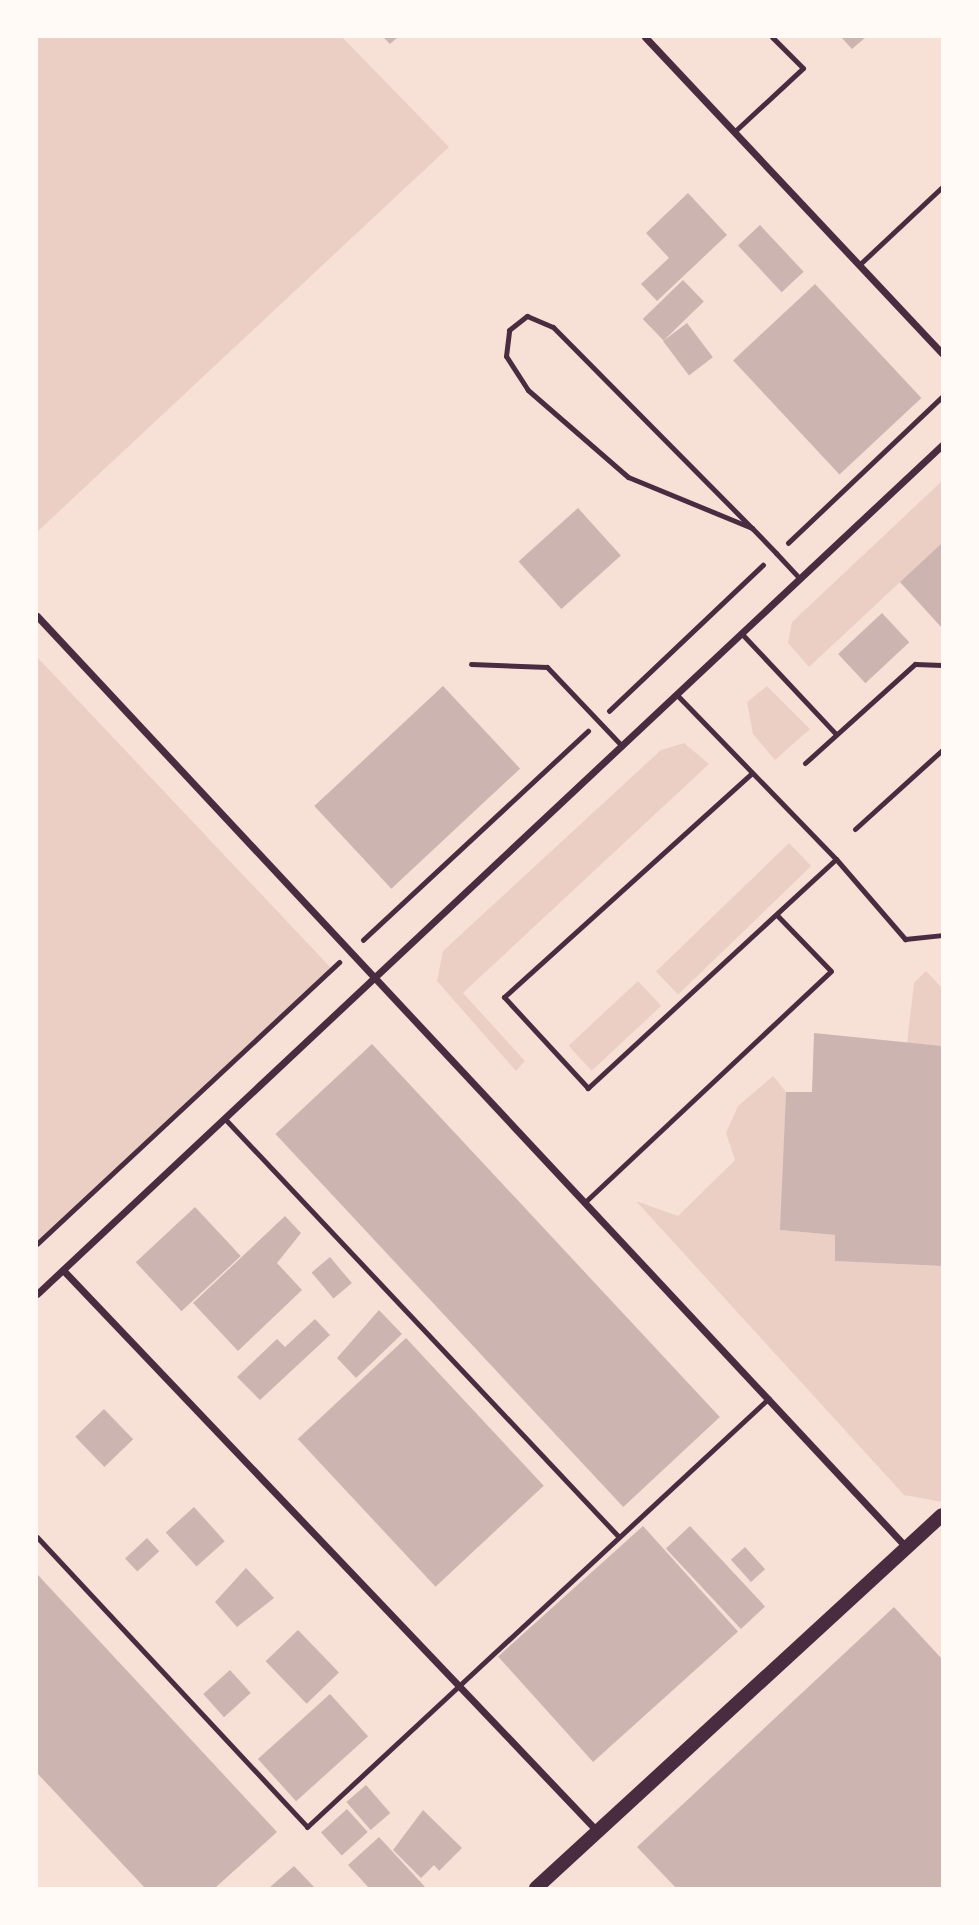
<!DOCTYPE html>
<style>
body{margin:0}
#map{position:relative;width:979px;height:1925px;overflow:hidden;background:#f7e1d7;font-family:Merriweather,serif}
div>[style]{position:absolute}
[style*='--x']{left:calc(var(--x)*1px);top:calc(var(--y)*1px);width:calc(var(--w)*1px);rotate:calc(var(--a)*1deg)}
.green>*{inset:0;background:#ebcfc5;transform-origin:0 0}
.building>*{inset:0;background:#ccb4b1;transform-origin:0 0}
.path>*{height:4.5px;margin:-2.25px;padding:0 2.25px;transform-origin:2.25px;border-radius:2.25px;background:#4a2c40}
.service>*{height:5px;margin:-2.5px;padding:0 2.5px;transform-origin:2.5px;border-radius:2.5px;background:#4a2c40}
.minor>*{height:7px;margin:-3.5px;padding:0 3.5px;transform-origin:3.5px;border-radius:3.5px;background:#4a2c40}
.secondary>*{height:14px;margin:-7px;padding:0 7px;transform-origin:7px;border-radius:7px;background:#4a2c40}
span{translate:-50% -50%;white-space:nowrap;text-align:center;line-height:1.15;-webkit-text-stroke:7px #fffaf5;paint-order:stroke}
.frame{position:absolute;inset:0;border:38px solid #fffaf5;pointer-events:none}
</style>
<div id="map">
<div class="green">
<i style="clip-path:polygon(37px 37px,342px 37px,449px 147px,37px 532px)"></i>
<i style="clip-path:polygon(942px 481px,942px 543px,809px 667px,788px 643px,792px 622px)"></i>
<i style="clip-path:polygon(37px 657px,331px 968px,37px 1245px)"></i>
<i style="clip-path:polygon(767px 686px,810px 729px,775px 760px,753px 734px,747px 702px)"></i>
<i style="clip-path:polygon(684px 743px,709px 764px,463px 993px,525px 1061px,516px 1071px,437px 981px,443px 951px,661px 750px)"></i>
<i style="left:789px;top:843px;width:32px;height:185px;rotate:46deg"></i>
<i style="clip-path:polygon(926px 971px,942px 988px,942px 1046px,907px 1043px,914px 983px)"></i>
<i style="left:638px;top:981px;width:34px;height:95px;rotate:47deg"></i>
<i style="clip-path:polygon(773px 1076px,786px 1092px,781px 1230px,835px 1235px,835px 1261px,942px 1266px,942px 1502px,904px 1495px,636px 1201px,678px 1216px,735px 1160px,726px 1133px,738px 1106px)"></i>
</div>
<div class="building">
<i style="clip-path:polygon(383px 37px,398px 37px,390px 44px)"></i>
<i style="clip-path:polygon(841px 37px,866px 37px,852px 49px)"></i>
<i style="clip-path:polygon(688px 193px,727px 235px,657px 301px,641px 284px,669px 258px,646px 233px)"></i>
<i style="left:760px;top:225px;width:64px;height:30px;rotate:47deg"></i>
<i style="left:683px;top:280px;width:30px;height:56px;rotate:46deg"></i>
<i style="left:815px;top:284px;width:156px;height:112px;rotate:47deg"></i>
<i style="left:687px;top:323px;width:43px;height:30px;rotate:53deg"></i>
<i style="left:578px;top:508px;width:64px;height:80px;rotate:48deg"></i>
<i style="clip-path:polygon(942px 543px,942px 628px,900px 582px)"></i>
<i style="left:882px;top:613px;width:40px;height:60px;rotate:47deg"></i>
<i style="left:443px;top:686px;width:113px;height:176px;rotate:47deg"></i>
<i style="clip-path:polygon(814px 1033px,942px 1046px,942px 1266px,835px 1261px,835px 1235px,780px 1230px,786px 1092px,812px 1092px)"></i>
<i style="left:372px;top:1044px;width:510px;height:132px;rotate:47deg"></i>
<i style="left:195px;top:1207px;width:67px;height:81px;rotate:47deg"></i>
<i style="clip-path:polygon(285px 1216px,301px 1233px,277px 1263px,302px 1290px,238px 1351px,193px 1303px)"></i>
<i style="left:330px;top:1257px;width:34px;height:24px;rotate:50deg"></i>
<i style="clip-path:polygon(379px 1310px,402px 1334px,356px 1378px,337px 1358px)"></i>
<i style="clip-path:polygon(315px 1319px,330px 1335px,260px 1400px,237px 1377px,277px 1339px,285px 1347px)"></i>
<i style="left:406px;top:1338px;width:202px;height:148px;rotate:47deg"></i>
<i style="left:104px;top:1409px;width:42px;height:40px;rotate:46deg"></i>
<i style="left:194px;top:1507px;width:46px;height:38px;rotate:48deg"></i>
<i style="left:643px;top:1526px;width:142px;height:195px;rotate:48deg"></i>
<i style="left:690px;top:1526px;width:110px;height:33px;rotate:47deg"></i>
<i style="left:147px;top:1538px;width:18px;height:30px;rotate:47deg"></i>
<i style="left:745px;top:1547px;width:30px;height:19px;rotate:48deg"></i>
<i style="clip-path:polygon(246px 1568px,274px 1598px,237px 1627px,215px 1602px)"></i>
<i style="clip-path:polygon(37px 1574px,277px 1832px,215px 1888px,145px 1888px,37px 1773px)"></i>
<i style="clip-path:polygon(894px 1607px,942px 1659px,942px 1888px,676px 1888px,637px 1847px)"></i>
<i style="left:298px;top:1630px;width:59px;height:45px;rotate:46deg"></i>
<i style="left:230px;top:1670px;width:31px;height:36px;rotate:48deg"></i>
<i style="left:330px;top:1694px;width:57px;height:97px;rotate:48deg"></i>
<i style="left:366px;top:1785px;width:37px;height:26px;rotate:49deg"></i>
<i style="left:347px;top:1809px;width:31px;height:35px;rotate:48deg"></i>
<i style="clip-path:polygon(423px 1810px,462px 1848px,439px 1871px,434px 1865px,421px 1878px,393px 1850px)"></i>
<i style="clip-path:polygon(379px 1837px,426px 1888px,369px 1888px,348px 1865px)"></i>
<i style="clip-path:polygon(294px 1866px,315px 1888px,269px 1888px)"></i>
</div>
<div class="path">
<i style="--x:788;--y:543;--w:212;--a:-43.5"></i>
<i style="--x:609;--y:711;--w:212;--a:-43.5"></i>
<i style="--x:363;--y:940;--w:307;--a:-42.9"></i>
<i style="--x:37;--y:1244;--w:413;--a:-43"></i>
</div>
<div class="service">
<i style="--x:734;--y:132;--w:94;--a:-42.8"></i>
<i style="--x:803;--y:68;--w:44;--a:-135"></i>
<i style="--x:859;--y:265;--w:114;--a:-43.2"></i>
<i style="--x:752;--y:528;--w:134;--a:-157.6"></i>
<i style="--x:628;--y:477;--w:133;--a:-139"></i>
<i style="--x:528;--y:390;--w:40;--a:-122.9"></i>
<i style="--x:506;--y:356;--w:26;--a:-83"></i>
<i style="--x:509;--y:330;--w:23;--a:-38"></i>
<i style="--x:527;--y:316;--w:28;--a:23"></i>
<i style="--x:553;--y:327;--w:283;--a:45.3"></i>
<i style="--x:752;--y:528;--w:35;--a:46"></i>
<i style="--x:776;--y:553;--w:35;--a:47"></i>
<i style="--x:742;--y:634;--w:137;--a:46.8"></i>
<i style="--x:471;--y:664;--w:76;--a:2.3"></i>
<i style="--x:547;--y:667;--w:109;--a:46.5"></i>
<i style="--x:677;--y:695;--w:228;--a:45.9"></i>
<i style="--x:836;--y:859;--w:338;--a:137.3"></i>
<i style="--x:588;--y:1088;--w:124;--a:-132.7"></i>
<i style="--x:504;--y:997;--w:334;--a:-42.1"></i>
<i style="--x:805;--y:763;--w:148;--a:-42"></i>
<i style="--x:915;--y:664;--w:27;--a:2"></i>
<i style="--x:855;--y:829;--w:118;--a:-42.2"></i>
<i style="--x:836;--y:859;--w:106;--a:49.2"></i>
<i style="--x:905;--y:939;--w:37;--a:-6"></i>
<i style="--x:226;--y:1120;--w:572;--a:46.7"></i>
<i style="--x:585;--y:1202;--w:337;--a:-43.2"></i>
<i style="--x:831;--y:971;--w:78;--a:-134"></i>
<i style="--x:37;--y:1537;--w:396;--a:47"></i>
<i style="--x:307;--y:1827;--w:630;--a:-42.88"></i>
</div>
<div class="minor">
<i style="--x:645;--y:37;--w:434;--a:46.8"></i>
<i style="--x:37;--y:616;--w:1275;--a:46.97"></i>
<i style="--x:63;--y:1270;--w:775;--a:46.41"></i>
<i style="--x:37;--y:1294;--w:1241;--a:-43.17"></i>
</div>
<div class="secondary">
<i style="--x:536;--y:1888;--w:551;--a:-42.57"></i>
</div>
<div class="frame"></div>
</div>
